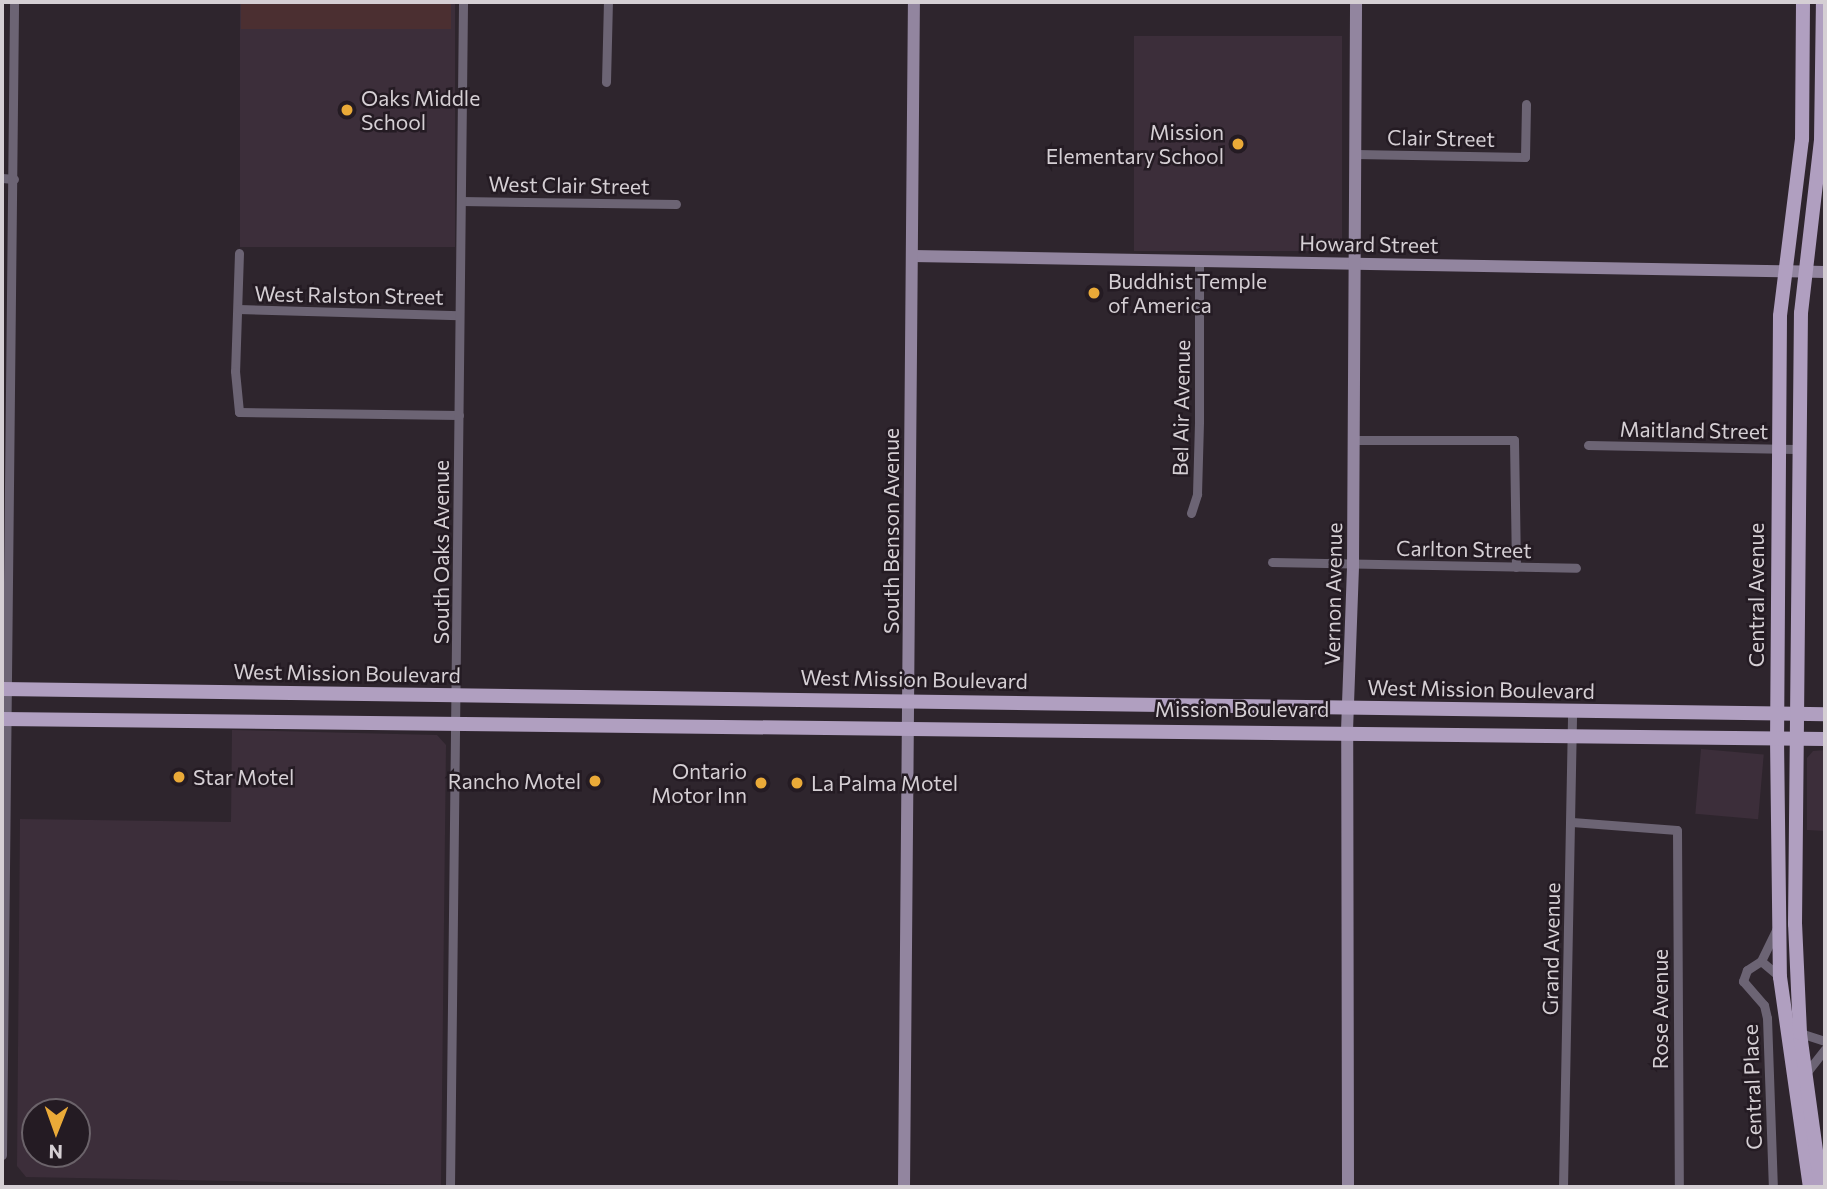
<!DOCTYPE html>
<style>
body{margin:0}
#map{position:relative;width:1827px;height:1189px;overflow:hidden;background:#2e252d;font-family:Commissioner,sans-serif}
div>[style]{position:absolute}
[style*='--x']{left:calc(var(--x)*1px);top:calc(var(--y)*1px);width:calc(var(--w)*1px);rotate:calc(var(--a)*1deg)}
.built>*{inset:0;background:#3c2e3a;transform-origin:0 0}
.green>*{inset:0;background:#4b2f31;transform-origin:0 0}
.street>*{height:9px;margin:-4.5px;padding:0 4.5px;transform-origin:4.5px;border-radius:4.5px;background:#6c6474}
.secondary>*{height:12px;margin:-6px;padding:0 6px;transform-origin:6px;border-radius:6px;background:#92859f}
.primary>*{height:14px;margin:-7px;padding:0 7px;transform-origin:7px;border-radius:7px;background:#b09fc0}
.dots>*{width:19px;height:19px;translate:-50% -50%;box-sizing:border-box;border:4px solid #241b23;border-radius:50%}
span{translate:-50% -50%;white-space:nowrap;text-align:center;line-height:1.15;-webkit-text-stroke:5px #241b23;paint-order:stroke}
.poi-label{font-size:21px;color:#d5cfd4}
.left{translate:0 -50%;text-align:left}
.right{translate:-100% -50%;text-align:right}
.street-label{font-size:21px;color:#d5cfd4}
.frame{position:absolute;inset:0;border:4px solid #d5cfd4;pointer-events:none}
.north{position:absolute;left:21px;top:1098px;width:70px;height:70px;box-sizing:border-box;background:#241b23;border:2px solid #6b636a;border-radius:50%;rotate:181deg;font-size:19px;font-weight:700;line-height:28px;text-align:center;color:#d5cfd4}
.north::after{content:'';display:block;margin:auto;width:24px;height:32px;background:#eaaa38;clip-path:polygon(50% 0,100% 100%,50% 72%,0 100%)}
</style>
<div id="map">
<div class="built">
<i style="left:240px;top:2px;width:215px;height:245px"></i>
<i style="left:1134px;top:36px;width:208px;height:215px"></i>
<i style="clip-path:polygon(evenodd,232px 730px,437px 735px,446px 745px,441px 1185px,26px 1177px,17px 1166px,20px 819px,231px 822px,232px 730px,77px 1112px,77px 1154px,35px 1154px,35px 1112px,77px 1112px)"></i>
<i style="left:1701px;top:749px;width:63px;height:65px;rotate:5deg"></i>
<i style="clip-path:polygon(1825px 750px,1825px 831px,1807px 830px,1807px 758px,1813px 751px)"></i>
</div>
<div class="green">
<i style="left:241px;top:2px;width:210px;height:27px"></i>
</div>
<div class="street">
<i style="--x:606;--y:82;--w:80;--a:-88.6"></i>
<i style="--x:1355;--y:154;--w:170;--a:1"></i>
<i style="--x:1525;--y:157;--w:53;--a:-88.9"></i>
<i style="--x:2;--y:178;--w:12;--a:5"></i>
<i style="--x:461;--y:201;--w:215;--a:0.8"></i>
<i style="--x:239;--y:253;--w:118;--a:91.9"></i>
<i style="--x:235;--y:371;--w:41;--a:84.4"></i>
<i style="--x:239;--y:412;--w:220;--a:0.8"></i>
<i style="--x:238;--y:309;--w:221;--a:1.6"></i>
<i style="--x:1354;--y:440;--w:160;--a:0"></i>
<i style="--x:1514;--y:440;--w:127;--a:89.1"></i>
<i style="--x:1588;--y:445;--w:211;--a:1.1"></i>
<i style="--x:1191;--y:513;--w:20;--a:-72"></i>
<i style="--x:1197;--y:494;--w:73;--a:-88.4"></i>
<i style="--x:1199;--y:421;--w:160;--a:-90"></i>
<i style="--x:1272;--y:562;--w:304;--a:1.1"></i>
<i style="--x:1572;--y:822;--w:105;--a:4.4"></i>
<i style="--x:1677;--y:830;--w:357;--a:89.7"></i>
<i style="--x:1761;--y:961;--w:17;--a:147"></i>
<i style="--x:1747;--y:970;--w:12;--a:110"></i>
<i style="--x:1743;--y:981;--w:32;--a:49"></i>
<i style="--x:1764;--y:1005;--w:13;--a:77"></i>
<i style="--x:1767;--y:1018;--w:169;--a:88"></i>
<i style="--x:1761;--y:961;--w:37;--a:-64"></i>
<i style="--x:1761;--y:961;--w:25;--a:40"></i>
<i style="--x:1800;--y:1033;--w:26;--a:18"></i>
<i style="--x:1807;--y:1072;--w:29;--a:-52"></i>
<i style="--x:2;--y:1155;--w:1153;--a:-89.4"></i>
<i style="--x:450;--y:1187;--w:1185;--a:-89.37"></i>
<i style="--x:1563;--y:1187;--w:476;--a:-88.9"></i>
</div>
<div class="secondary">
<i style="--x:912;--y:256;--w:913;--a:1"></i>
<i style="--x:904;--y:1187;--w:1185;--a:-89.52"></i>
<i style="--x:1348;--y:1187;--w:456;--a:-90.1"></i>
<i style="--x:1347;--y:731;--w:166;--a:-87.9"></i>
<i style="--x:1353;--y:565;--w:563;--a:-89.69"></i>
</div>
<div class="primary">
<i style="--x:1803;--y:2;--w:137;--a:90.4"></i>
<i style="--x:1802;--y:139;--w:178;--a:97.1"></i>
<i style="--x:1780;--y:316;--w:422;--a:90.4"></i>
<i style="--x:1777;--y:738;--w:239;--a:89.3"></i>
<i style="--x:1780;--y:977;--w:212;--a:81.9"></i>
<i style="--x:2;--y:689;--w:1823;--a:0.79"></i>
<i style="--x:2;--y:719;--w:1823;--a:0.63"></i>
<i style="--x:1821;--y:1187;--w:155;--a:-97.8"></i>
<i style="--x:1800;--y:1033;--w:109;--a:-92.6"></i>
<i style="--x:1795;--y:924;--w:611;--a:-89.44"></i>
<i style="--x:1801;--y:313;--w:173;--a:-83.4"></i>
<i style="--x:1821;--y:141;--w:139;--a:-89.2"></i>
</div>
<div class="dots">
<i style="left:347px;top:110px;background:#eaaa38"></i>
<i style="left:1238px;top:144px;background:#eaaa38"></i>
<i style="left:1094px;top:293px;background:#eaaa38"></i>
<i style="left:179px;top:777px;background:#eaaa38"></i>
<i style="left:595px;top:781px;background:#eaaa38"></i>
<i style="left:761px;top:783px;background:#eaaa38"></i>
<i style="left:797px;top:783px;background:#eaaa38"></i>
</div>
<div class="poi-label">
<span class="left" style="left:361px;top:110px">Oaks Middle<br>School</span>
<span class="right" style="left:1224px;top:144px">Mission<br>Elementary School</span>
<span class="left" style="left:1108px;top:293px">Buddhist Temple<br>of America</span>
<span class="right" style="left:747px;top:783px">Ontario<br>Motor Inn</span>
<span class="left" style="left:193px;top:777px">Star Motel</span>
<span class="right" style="left:581px;top:781px">Rancho Motel</span>
<span class="left" style="left:811px;top:783px">La Palma Motel</span>
</div>
<div class="street-label">
<span style="left:1441px;top:138px;rotate:1deg">Clair Street</span>
<span style="left:569px;top:185px;rotate:1deg">West Clair Street</span>
<span style="left:1369px;top:244px;rotate:1deg">Howard Street</span>
<span style="left:349px;top:295px;rotate:1deg">West Ralston Street</span>
<span style="left:1181px;top:408px;rotate:-89deg">Bel Air Avenue</span>
<span style="left:1694px;top:430px;rotate:1deg">Maitland Street</span>
<span style="left:891px;top:531px;rotate:-90deg">South Benson Avenue</span>
<span style="left:1464px;top:549px;rotate:1deg">Carlton Street</span>
<span style="left:441px;top:552px;rotate:-90deg">South Oaks Avenue</span>
<span style="left:1333px;top:594px;rotate:-89deg">Vernon Avenue</span>
<span style="left:1756px;top:595px;rotate:-90deg">Central Avenue</span>
<span style="left:347px;top:673px;rotate:1deg">West Mission Boulevard</span>
<span style="left:914px;top:679px;rotate:1deg">West Mission Boulevard</span>
<span style="left:1481px;top:689px;rotate:1deg">West Mission Boulevard</span>
<span style="left:1242px;top:709px">Mission Boulevard</span>
<span style="left:1551px;top:949px;rotate:-89deg">Grand Avenue</span>
<span style="left:1660px;top:1009px;rotate:-90deg">Rose Avenue</span>
<span style="left:1752px;top:1087px;rotate:-92deg">Central Place</span>
</div>
<div class="frame"></div>
<div class="north">N</div>
</div>
